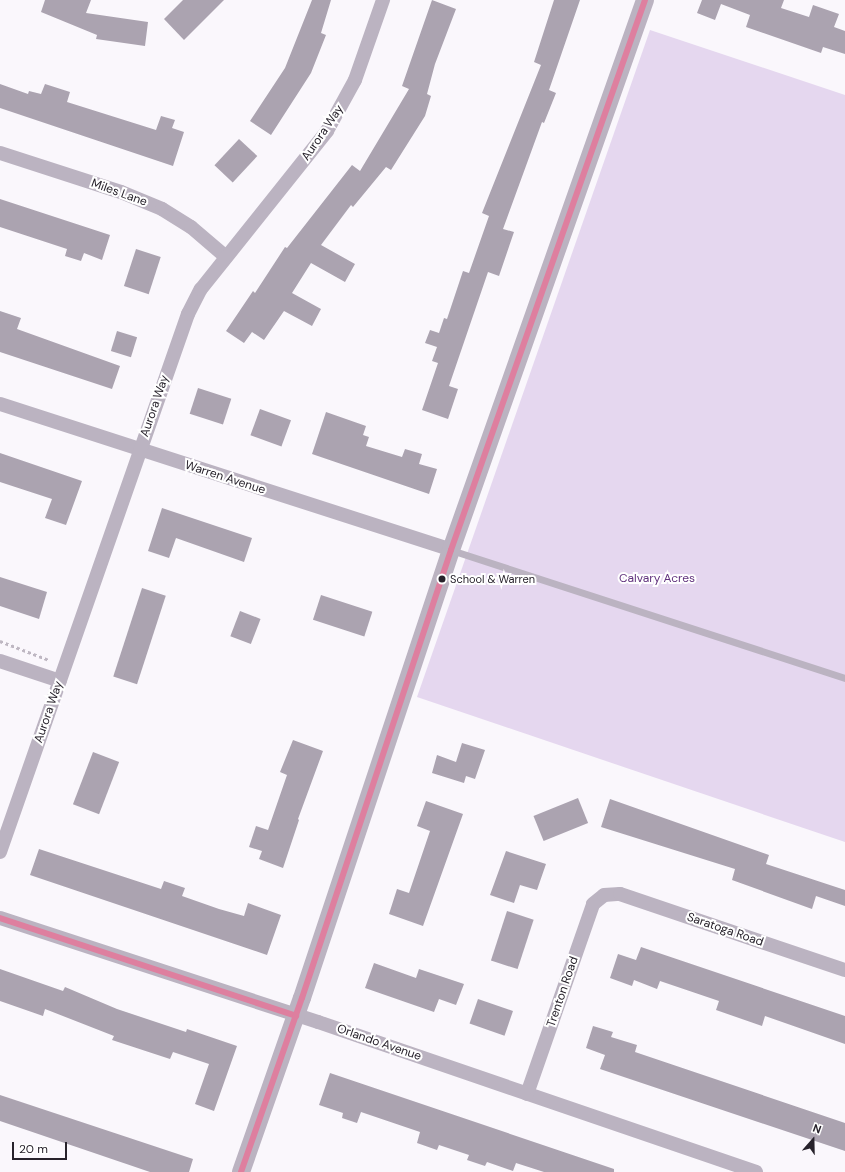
<!DOCTYPE html>
<style>
body{margin:0}
#map{position:relative;width:845px;height:1172px;overflow:hidden;background:#faf7fc;font-family:"DM Sans",sans-serif}
div>[style]{position:absolute}
[style*='--x']{left:calc(var(--x)*1px);top:calc(var(--y)*1px);width:calc(var(--w)*1px);rotate:calc(var(--a)*1deg)}
.green>*{inset:0;background:#e5d7ef}
.building>*{inset:0;background:#aba3b0;transform-origin:0 0}
.path>*{height:2.5px;margin-top:-1.25px;transform-origin:0;background:repeating-linear-gradient(90deg,#beb7c2 0 3px,transparent 0 6px)}
.service>*{height:7px;margin:-3.5px;padding:0 3.5px;transform-origin:3.5px;border-radius:3.5px;background:#bbb3c1}
.minor>*{height:14px;margin:-7px;padding:0 7px;transform-origin:7px;border-radius:7px;background:#bbb3c1}
.tertiary>*{height:18px;margin:-9px;padding:0 9px;transform-origin:9px;border-radius:9px;background:#bbb3c1}
.bus-1>*{height:6px;margin:-3px;padding:0 3px;transform-origin:3px;border-radius:3px;background:#de7f9f}
.dots>*{width:11px;height:11px;translate:-50% -50%;box-sizing:border-box;border:2px solid #fff;border-radius:50%}
span{translate:-50% -50%;white-space:nowrap;text-align:center;line-height:1.15;-webkit-text-stroke:4px #fff;paint-order:stroke}
.bus-label{font-size:11px;color:#27222b}
.left{translate:0 -50%;text-align:left}
.street-label{font-size:12px;color:#27222b}
.park-label{font-size:12px;color:#61327d}
.north{position:absolute;left:793px;top:1120px;width:40px;height:40px;-webkit-text-stroke:3px #fff;paint-order:stroke;rotate:20deg;font-size:11px;font-weight:700;line-height:16px;text-align:center;color:#27222b}
.north::after{content:'';display:block;margin:auto;width:14px;height:18px;background:#27222b;clip-path:polygon(50% 0,100% 100%,50% 72%,0 100%)}
.scale{position:absolute;left:12px;top:1142px;width:55px;height:18px;box-sizing:border-box;border:2px solid #27222b;border-top:0;padding-left:5px;font-size:12px;line-height:14px;white-space:nowrap;color:#27222b;-webkit-text-stroke:3px #fff;paint-order:stroke}
</style>
<div id="map">
<div class="green">
<i style="clip-path:polygon(650px 30px,845px 95px,845px 842px,417px 697px)"></i>
</div>
<div class="building">
<i style="clip-path:polygon(45px 0,91px 0,86px 13px,148px 22px,145px 46px,96px 39px,97px 35px,41px 12px)"></i>
<i style="clip-path:polygon(183px 0,224px 0,184px 40px,164px 19px)"></i>
<i style="clip-path:polygon(312px 0,331px 0,321px 33px,326px 35px,311px 73px,271px 135px,250px 121px,285px 68px)"></i>
<i style="clip-path:polygon(432px 0,456px 9px,435px 64px,427px 94px,431px 96px,425px 116px,391px 170px,386px 167px,353px 207px,351px 205px,321px 245px,355px 264px,345px 282px,311px 263px,292px 293px,321px 309px,312px 326px,284px 311px,264px 340px,252px 332px,244px 343px,226px 331px,253px 291px,255px 293px,285px 247px,287px 248px,352px 165px,360px 171px,409px 89px,402px 86px)"></i>
<i style="clip-path:polygon(554px 0,580px 0,549px 90px,556px 93px,544px 123px,542px 122px,503px 229px,514px 232px,499px 276px,488px 272px,449px 386px,458px 389px,448px 419px,422px 410px,438px 363px,432px 361px,437px 347px,425px 343px,430px 330px,439px 333px,444px 318px,447px 319px,463px 271px,469px 273px,489px 216px,482px 213px,541px 65px,534px 62px)"></i>
<i style="clip-path:polygon(702px 0,784px 0,781px 8px,809px 17px,813px 5px,839px 14px,834px 27px,845px 31px,845px 54px,823px 47px,821px 53px,746px 27px,750px 15px,721px 4px,715px 20px,697px 13px)"></i>
<i style="clip-path:polygon(0 84px,28px 94px,29px 91px,41px 94px,45px 84px,70px 92px,67px 102px,156px 130px,161px 116px,175px 120px,172px 128px,184px 132px,173px 166px,0 108px)"></i>
<i style="left:239px;top:139px;width:25px;height:36px;rotate:43deg"></i>
<i style="clip-path:polygon(0 199px,110px 235px,102px 260px,84px 253px,81px 261px,65px 256px,67px 249px,0 227px)"></i>
<i style="left:136px;top:249px;width:26px;height:39px;rotate:18deg"></i>
<i style="clip-path:polygon(0 311px,21px 318px,17px 329px,120px 366px,112px 389px,0 352px)"></i>
<i style="left:117px;top:331px;width:21px;height:21px;rotate:17deg"></i>
<i style="left:198px;top:388px;width:35px;height:27px;rotate:18deg"></i>
<i style="left:260px;top:409px;width:33px;height:28px;rotate:20deg"></i>
<i style="clip-path:polygon(326px 412px,366px 426px,363px 435px,369px 437px,366px 446px,402px 457px,405px 449px,422px 454px,419px 464px,437px 469px,429px 494px,312px 454px)"></i>
<i style="clip-path:polygon(0 453px,82px 481px,66px 525px,45px 518px,52px 499px,0 482px)"></i>
<i style="clip-path:polygon(162px 508px,252px 538px,244px 562px,176px 538px,169px 558px,148px 551px)"></i>
<i style="clip-path:polygon(0 577px,47px 592px,39px 619px,0 606px)"></i>
<i style="left:142px;top:588px;width:25px;height:93px;rotate:18deg"></i>
<i style="left:321px;top:595px;width:54px;height:26px;rotate:18deg"></i>
<i style="left:240px;top:611px;width:22px;height:27px;rotate:21deg"></i>
<i style="clip-path:polygon(293px 740px,323px 751px,298px 819px,299px 820px,283px 868px,259px 859px,262px 851px,249px 847px,256px 826px,268px 830px,287px 775px,280px 772px)"></i>
<i style="clip-path:polygon(462px 743px,485px 750px,475px 779px,466px 776px,464px 783px,432px 773px,437px 755px,456px 762px)"></i>
<i style="left:93px;top:752px;width:28px;height:56px;rotate:21deg"></i>
<i style="left:578px;top:798px;width:27px;height:48px;rotate:68deg"></i>
<i style="clip-path:polygon(610px 799px,769px 855px,766px 864px,845px 890px,845px 906px,816px 896px,812px 909px,732px 880px,735px 869px,601px 827px)"></i>
<i style="clip-path:polygon(426px 801px,463px 814px,423px 926px,389px 914px,397px 889px,409px 893px,430px 831px,417px 826px)"></i>
<i style="clip-path:polygon(39px 849px,161px 889px,164px 881px,185px 888px,182px 896px,219px 909px,244px 916px,248px 903px,281px 915px,267px 955px,30px 875px)"></i>
<i style="clip-path:polygon(506px 851px,546px 864px,537px 890px,520px 885px,514px 903px,490px 895px)"></i>
<i style="left:507px;top:911px;width:28px;height:52px;rotate:18deg"></i>
<i style="clip-path:polygon(641px 947px,845px 1016px,845px 1044px,765px 1016px,762px 1026px,716px 1010px,719px 1001px,660px 981px,657px 989px,634px 980px,632px 986px,610px 978px,618px 954px,636px 960px)"></i>
<i style="clip-path:polygon(374px 963px,416px 978px,419px 969px,464px 984px,456px 1005px,439px 999px,434px 1012px,365px 988px)"></i>
<i style="clip-path:polygon(0 969px,63px 991px,65px 987px,117px 1009px,186px 1032px,187px 1029px,237px 1046px,214px 1111px,195px 1104px,209px 1064px,173px 1052px,170px 1059px,112px 1040px,114px 1036px,45px 1009px,43px 1016px,0 1001px)"></i>
<i style="left:478px;top:999px;width:37px;height:26px;rotate:19deg"></i>
<i style="clip-path:polygon(593px 1026px,613px 1032px,611px 1037px,637px 1045px,635px 1052px,845px 1123px,845px 1151px,600px 1069px,605px 1055px,586px 1048px)"></i>
<i style="clip-path:polygon(330px 1073px,614px 1169px,614px 1172px,544px 1172px,516px 1163px,513px 1171px,487px 1162px,485px 1166px,467px 1160px,469px 1155px,439px 1145px,437px 1150px,417px 1143px,420px 1132px,361px 1112px,357px 1123px,342px 1118px,343px 1113px,319px 1105px)"></i>
<i style="clip-path:polygon(0 1095px,193px 1159px,189px 1172px,150px 1172px,0 1121px)"></i>
</div>
<div class="path">
<i style="--x:0;--y:641;--w:53;--a:21.2"></i>
</div>
<div class="service">
<i style="--x:451;--y:550;--w:414;--a:18"></i>
</div>
<div class="minor">
<i style="--x:0;--y:153;--w:127;--a:17.9"></i>
<i style="--x:121;--y:192;--w:44;--a:22.5"></i>
<i style="--x:162;--y:209;--w:34;--a:32"></i>
<i style="--x:191;--y:227;--w:46;--a:40.6"></i>
<i style="--x:0;--y:404;--w:474;--a:17.9"></i>
<i style="--x:0;--y:661;--w:63;--a:18.4"></i>
<i style="--x:0;--y:852;--w:570;--a:-70.74"></i>
<i style="--x:188;--y:314;--w:28;--a:-63"></i>
<i style="--x:201;--y:289;--w:202;--a:-51.4"></i>
<i style="--x:327;--y:131;--w:58;--a:-61.2"></i>
<i style="--x:355;--y:80;--w:85;--a:-70.7"></i>
<i style="--x:0;--y:918;--w:335;--a:18.1"></i>
<i style="--x:318;--y:1022;--w:463;--a:18.9"></i>
<i style="--x:527;--y:1094;--w:201;--a:-70.8"></i>
<i style="--x:593;--y:904;--w:14;--a:-39"></i>
<i style="--x:604;--y:895;--w:16;--a:-4"></i>
<i style="--x:620;--y:894;--w:237;--a:18.7"></i>
</div>
<div class="tertiary">
<i style="--x:241;--y:1172;--w:184;--a:-70.7"></i>
<i style="--x:302;--y:998;--w:472;--a:-71.6"></i>
<i style="--x:451;--y:550;--w:583;--a:-70.57"></i>
</div>
<div class="bus-1">
<i style="--x:0;--y:918;--w:312;--a:18.3"></i>
<i style="--x:241;--y:1172;--w:184;--a:-70.7"></i>
<i style="--x:302;--y:998;--w:472;--a:-71.6"></i>
<i style="--x:451;--y:550;--w:583;--a:-70.57"></i>
</div>
<div class="dots">
<i style="left:442px;top:579px;background:#27222b"></i>
</div>
<div class="bus-label">
<span class="left" style="left:450px;top:579px">School &amp; Warren</span>
</div>
<div class="street-label">
<span style="left:323px;top:133px;rotate:-56deg">Aurora Way</span>
<span style="left:119px;top:193px;rotate:20deg">Miles Lane</span>
<span style="left:155px;top:406px;rotate:-71deg">Aurora Way</span>
<span style="left:225px;top:478px;rotate:18deg">Warren Avenue</span>
<span style="left:49px;top:712px;rotate:-71deg">Aurora Way</span>
<span style="left:725px;top:930px;rotate:19deg">Saratoga Road</span>
<span style="left:563px;top:992px;rotate:-71deg">Trenton Road</span>
<span style="left:379px;top:1043px;rotate:19deg">Orlando Avenue</span>
</div>
<div class="park-label">
<span style="left:657px;top:579px">Calvary Acres</span>
</div>
<div class="north">N</div>
<div class="scale">20 m</div>
</div>
